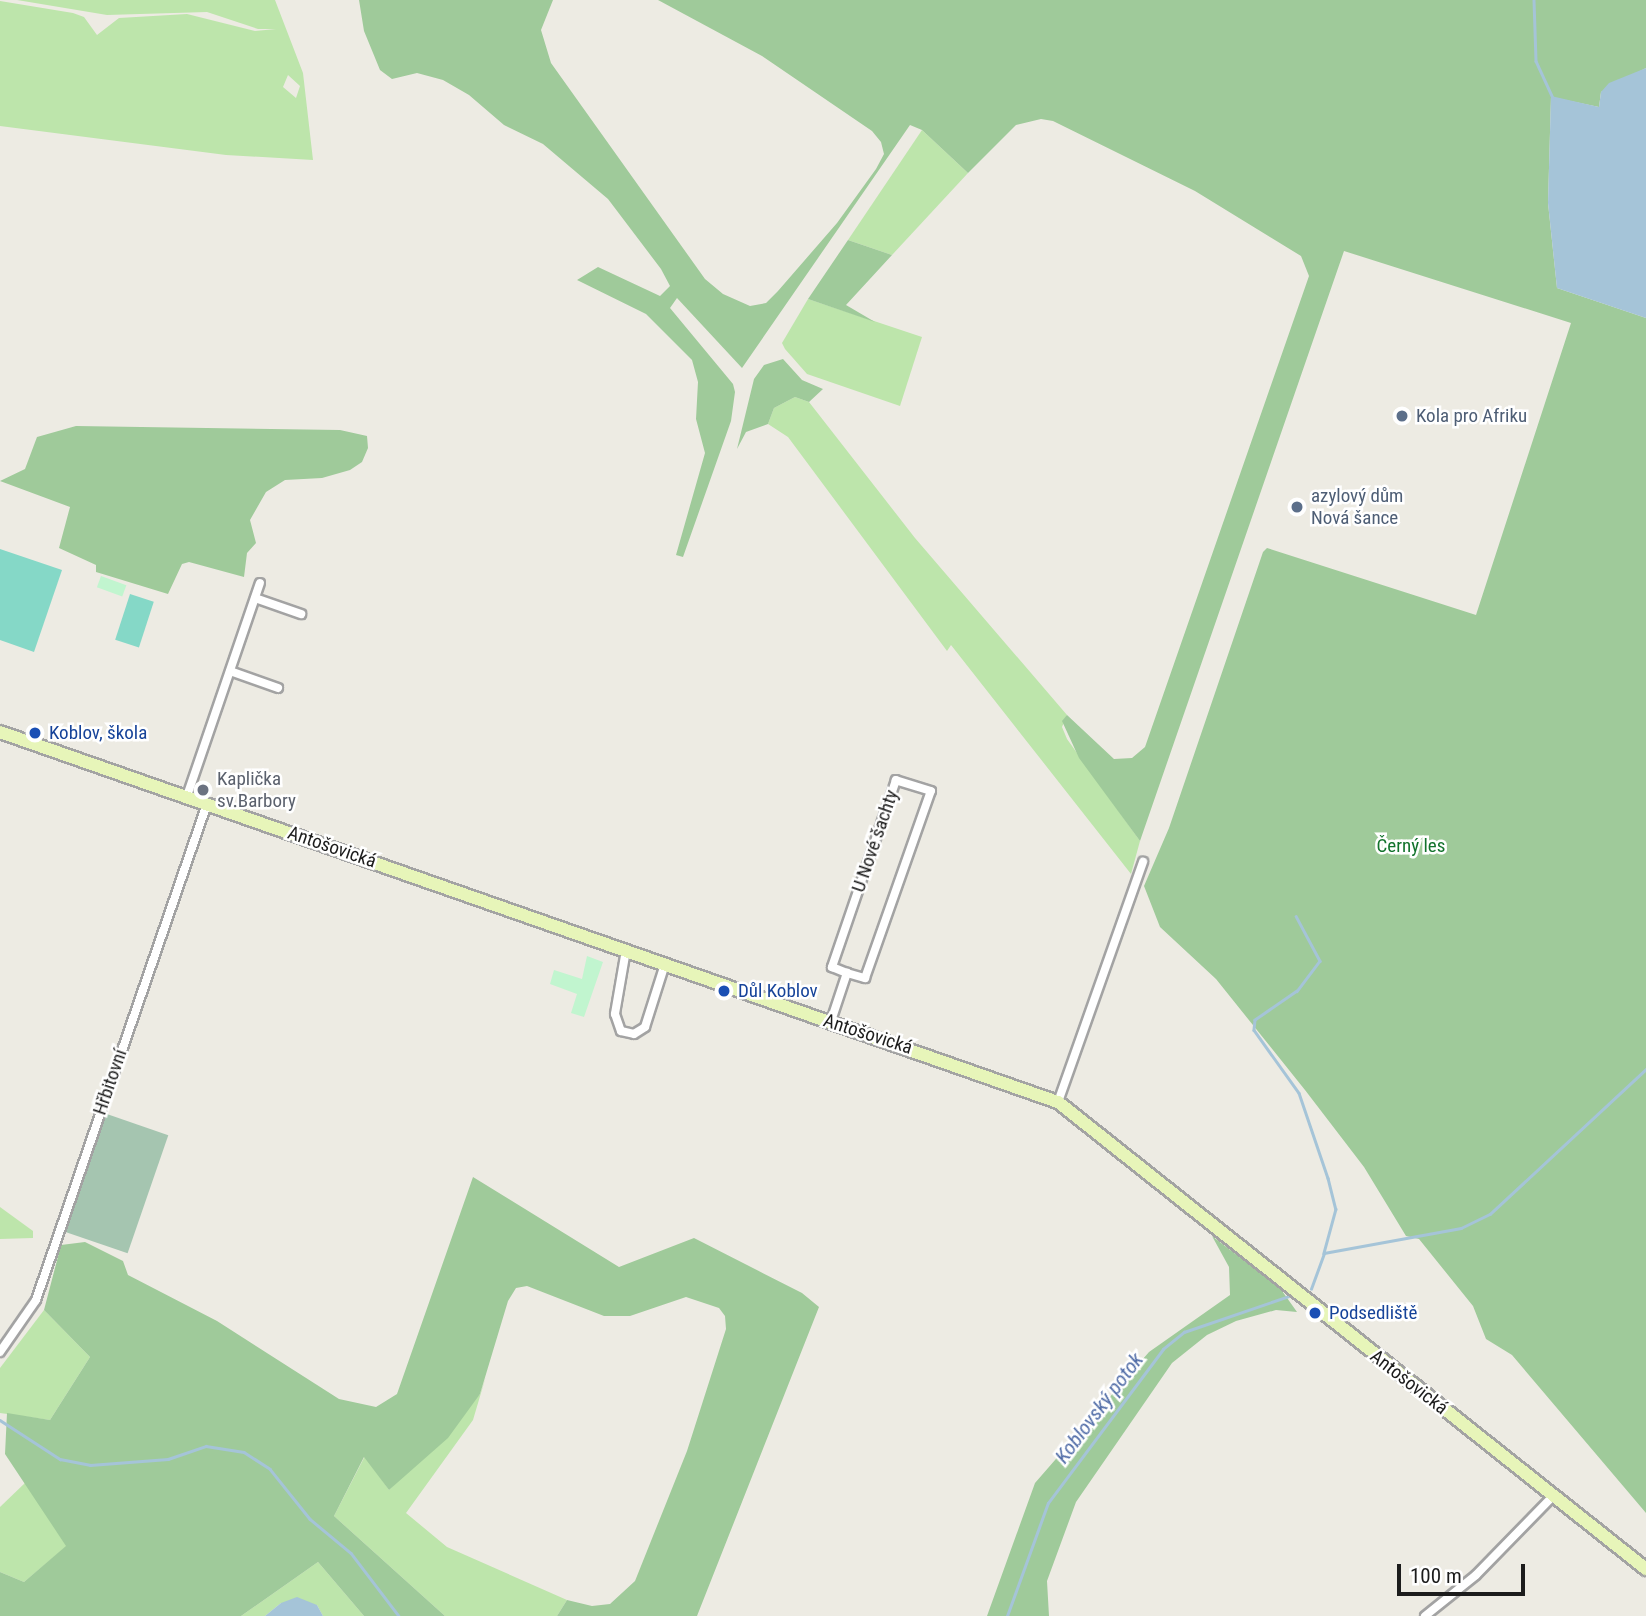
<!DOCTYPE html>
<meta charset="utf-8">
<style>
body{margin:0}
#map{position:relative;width:1646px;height:1616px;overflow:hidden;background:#edebe3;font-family:"Roboto Condensed",sans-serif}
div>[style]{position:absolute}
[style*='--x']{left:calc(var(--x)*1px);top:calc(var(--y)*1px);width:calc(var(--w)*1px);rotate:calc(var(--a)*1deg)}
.grass>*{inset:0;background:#bde5ab}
.forest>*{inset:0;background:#9fca9a}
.cemetery>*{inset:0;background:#a5c5b0;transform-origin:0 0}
.park>*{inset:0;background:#c1f5cf;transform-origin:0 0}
.pitch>*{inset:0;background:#85d8c7;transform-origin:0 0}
.water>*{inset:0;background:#a5c4d8}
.stream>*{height:2.5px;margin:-1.25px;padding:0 1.25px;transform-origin:1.25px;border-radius:1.25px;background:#a5c4d8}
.roads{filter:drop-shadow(2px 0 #a3a3a3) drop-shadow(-2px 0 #a3a3a3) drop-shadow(0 2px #a3a3a3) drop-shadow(0 -2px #a3a3a3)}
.street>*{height:8px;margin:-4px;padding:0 4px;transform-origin:4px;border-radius:4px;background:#fff}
.secondary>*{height:12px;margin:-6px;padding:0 6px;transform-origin:6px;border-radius:6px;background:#e7f5b9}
.dots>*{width:19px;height:19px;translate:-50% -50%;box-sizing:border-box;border:4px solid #fff;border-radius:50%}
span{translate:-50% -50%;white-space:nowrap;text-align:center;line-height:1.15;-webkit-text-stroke:5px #fff;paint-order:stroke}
.service-label{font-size:19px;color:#4e5e75}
.left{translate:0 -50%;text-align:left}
.transit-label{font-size:19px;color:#164399}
.worship-label{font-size:19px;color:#5b616d}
.street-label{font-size:19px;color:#1c1c1c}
.park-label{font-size:19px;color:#12732c}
.water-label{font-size:21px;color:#4f6ba6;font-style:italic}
.scale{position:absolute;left:1397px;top:1564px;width:128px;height:32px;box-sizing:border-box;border:4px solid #1c1c1c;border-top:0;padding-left:9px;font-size:21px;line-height:24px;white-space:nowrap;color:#1c1c1c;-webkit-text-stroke:5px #fff;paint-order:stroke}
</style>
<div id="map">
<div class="grass">
<i style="clip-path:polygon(evenodd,17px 0,275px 0,303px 73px,313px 160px,226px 155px,0 126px,0 1px,73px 13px,84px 17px,97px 35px,119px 18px,187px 14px,255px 31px,276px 29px,258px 29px,207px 12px,107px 15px,17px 0,288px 75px,300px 86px,296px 98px,283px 87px,288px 75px)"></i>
<i style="clip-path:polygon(922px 130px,968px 173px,892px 255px,848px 240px)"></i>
<i style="clip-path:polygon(808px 299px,922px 337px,900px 406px,807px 374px,785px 349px,782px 343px)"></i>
<i style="clip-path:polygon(795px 397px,809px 402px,915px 538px,1067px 715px,1062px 727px,1067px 739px,1140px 841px,1131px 874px,951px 645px,947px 651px,788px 437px,768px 424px,774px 408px)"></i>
<i style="clip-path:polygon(0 1207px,33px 1231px,33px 1238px,0 1239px)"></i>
<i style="clip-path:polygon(44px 1310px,90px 1357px,50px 1420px,0 1413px,0 1368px)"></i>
<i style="clip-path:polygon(486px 1376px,473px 1420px,406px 1513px,447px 1547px,567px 1600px,557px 1616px,445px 1616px,334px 1516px,365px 1456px,389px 1490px,480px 1394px)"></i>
<i style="clip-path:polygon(26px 1482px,67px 1546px,24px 1582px,0 1572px,0 1507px)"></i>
<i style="clip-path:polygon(318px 1562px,364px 1616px,323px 1616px,317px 1605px,281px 1603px,265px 1616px,241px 1616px)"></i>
</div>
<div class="forest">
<i style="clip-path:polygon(359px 0,553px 0,541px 30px,551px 63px,705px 279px,723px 294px,750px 306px,766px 303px,778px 291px,837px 223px,876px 169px,884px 154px,881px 142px,872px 131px,762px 56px,658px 0,1646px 0,1646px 68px,1601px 92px,1599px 107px,1551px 97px,1548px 203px,1557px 288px,1646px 318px,1646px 1513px,1512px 1355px,1486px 1339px,1473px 1306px,1419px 1239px,1406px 1236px,1364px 1167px,1305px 1090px,1216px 979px,1160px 927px,1144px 886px,1169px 828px,1263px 552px,1267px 548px,1476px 615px,1571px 323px,1344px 251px,1140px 841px,1079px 758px,1062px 721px,1067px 715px,1114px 759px,1132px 758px,1145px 747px,1309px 276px,1301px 256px,1195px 191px,1053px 121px,1041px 119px,1016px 125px,968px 173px,922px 130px,910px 125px,742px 368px,677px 298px,670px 308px,733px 384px,735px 392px,731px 421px,683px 557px,676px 555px,705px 453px,696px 419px,698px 382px,692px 360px,646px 314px,577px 280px,598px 267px,660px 296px,670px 286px,661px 269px,608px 199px,543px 144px,504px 125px,469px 95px,443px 80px,417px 73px,392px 79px,380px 70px,364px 31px)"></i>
<i style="clip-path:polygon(848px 240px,892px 255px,846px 305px,875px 322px,808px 299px)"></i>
<i style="clip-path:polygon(783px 359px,802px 380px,823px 389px,809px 402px,795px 397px,774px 408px,768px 424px,746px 432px,737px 449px,754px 379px,764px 365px)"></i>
<i style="clip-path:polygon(76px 426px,340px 430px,367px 436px,368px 448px,362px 462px,350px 470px,322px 478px,285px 480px,266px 492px,250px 520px,256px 543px,247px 553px,244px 577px,189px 562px,182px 564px,168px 594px,96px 572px,96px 565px,59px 548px,70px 507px,0 481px,25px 469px,37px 437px)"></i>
<i style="clip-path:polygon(473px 1177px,619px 1267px,694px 1238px,802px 1293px,819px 1307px,697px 1616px,557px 1616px,567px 1600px,592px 1606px,610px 1604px,635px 1581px,687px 1451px,726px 1329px,725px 1316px,719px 1308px,686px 1297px,630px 1316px,604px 1316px,527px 1286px,516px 1288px,508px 1301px,480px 1394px,448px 1438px,389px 1490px,364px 1457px,334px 1516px,445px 1616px,364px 1616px,318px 1562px,241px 1616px,0 1616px,0 1572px,24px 1582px,66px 1546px,5px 1454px,7px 1413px,50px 1420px,90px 1357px,44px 1310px,61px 1245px,85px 1242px,123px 1261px,128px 1275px,217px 1321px,339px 1399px,376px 1407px,397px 1394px)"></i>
<i style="clip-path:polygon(1212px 1236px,1280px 1288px,1297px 1312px,1276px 1310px,1236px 1321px,1207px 1335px,1172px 1363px,1076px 1502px,1047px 1581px,1049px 1616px,987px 1616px,1035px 1483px,1149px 1352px,1230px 1295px,1229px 1267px)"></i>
</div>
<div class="cemetery">
<i style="left:104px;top:1113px;width:68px;height:125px;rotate:19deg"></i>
</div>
<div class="park">
<i style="left:101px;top:576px;width:27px;height:12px;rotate:20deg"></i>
<i style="clip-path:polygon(587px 956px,603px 962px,584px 1017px,571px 1013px,577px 994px,550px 984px,554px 970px,582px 979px)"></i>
</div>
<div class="pitch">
<i style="clip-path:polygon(0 549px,62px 570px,34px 652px,0 640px)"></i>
<i style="left:130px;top:594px;width:25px;height:48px;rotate:18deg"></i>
</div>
<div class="water">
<i style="clip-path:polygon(1646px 68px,1646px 318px,1557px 288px,1548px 203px,1551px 96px,1599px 107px,1601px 92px,1609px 83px)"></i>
<i style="clip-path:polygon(297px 1597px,317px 1605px,323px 1616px,265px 1616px,281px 1603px)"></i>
</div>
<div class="stream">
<i style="--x:1534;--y:0;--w:61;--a:88.1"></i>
<i style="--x:1536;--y:61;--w:41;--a:65.3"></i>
<i style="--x:1296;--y:916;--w:51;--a:61.9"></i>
<i style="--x:1320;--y:961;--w:38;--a:127"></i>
<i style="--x:1297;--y:991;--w:51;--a:145.4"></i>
<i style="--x:1255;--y:1020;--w:10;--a:96"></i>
<i style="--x:1254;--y:1030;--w:77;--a:54.5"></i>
<i style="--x:1299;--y:1093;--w:90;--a:71.2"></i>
<i style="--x:1328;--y:1178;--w:32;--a:76"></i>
<i style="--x:1336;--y:1209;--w:46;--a:105.3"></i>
<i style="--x:1311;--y:1289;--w:38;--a:-70"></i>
<i style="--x:1324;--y:1253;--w:139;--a:-10.3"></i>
<i style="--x:1461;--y:1228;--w:32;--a:-26"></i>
<i style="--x:1490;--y:1214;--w:213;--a:-42.9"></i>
<i style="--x:0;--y:1420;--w:72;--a:33"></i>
<i style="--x:60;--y:1459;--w:31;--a:11"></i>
<i style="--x:90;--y:1465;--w:78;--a:-4.4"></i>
<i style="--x:168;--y:1459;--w:40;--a:-18.9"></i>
<i style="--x:206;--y:1446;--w:38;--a:9"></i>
<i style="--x:244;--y:1452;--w:31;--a:33"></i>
<i style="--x:270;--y:1469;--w:64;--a:51.3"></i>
<i style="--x:310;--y:1519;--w:53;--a:39.7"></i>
<i style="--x:351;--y:1553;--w:79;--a:52.7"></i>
<i style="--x:1007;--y:1616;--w:120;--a:-70.1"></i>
<i style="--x:1048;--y:1503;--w:192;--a:-53.2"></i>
<i style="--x:1163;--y:1349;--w:27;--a:-39"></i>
<i style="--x:1184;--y:1332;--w:114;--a:-18.9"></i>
</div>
<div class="roads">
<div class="street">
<i style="--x:255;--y:598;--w:49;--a:19.2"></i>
<i style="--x:230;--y:671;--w:51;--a:19.5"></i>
<i style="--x:187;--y:796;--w:225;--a:-71.1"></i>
<i style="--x:626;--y:950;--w:65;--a:99.8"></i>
<i style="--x:615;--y:1014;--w:18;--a:71"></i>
<i style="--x:621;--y:1031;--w:13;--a:13"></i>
<i style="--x:634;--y:1034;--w:13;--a:-32"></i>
<i style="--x:645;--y:1027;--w:66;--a:-72.4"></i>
<i style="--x:831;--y:1021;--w:51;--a:-71.6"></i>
<i style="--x:847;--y:973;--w:19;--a:16"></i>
<i style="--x:865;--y:978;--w:198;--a:-70.6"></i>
<i style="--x:931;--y:791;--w:37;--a:-163"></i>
<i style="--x:896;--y:780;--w:198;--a:108.9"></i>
<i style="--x:832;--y:967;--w:16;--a:22"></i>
<i style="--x:1058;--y:1102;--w:255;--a:-70.5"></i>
<i style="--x:0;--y:1352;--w:63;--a:-55.3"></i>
<i style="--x:36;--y:1300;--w:525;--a:-70.98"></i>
<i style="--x:1425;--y:1616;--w:65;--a:-38.8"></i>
<i style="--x:1476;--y:1575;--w:110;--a:-45.7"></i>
</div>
<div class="secondary">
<i style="--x:0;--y:732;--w:1121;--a:19.28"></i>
<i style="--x:1058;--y:1102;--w:751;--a:38.46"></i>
</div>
</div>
<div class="dots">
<i style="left:1402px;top:416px;background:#5c6f8a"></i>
<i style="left:1297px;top:507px;background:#5c6f8a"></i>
<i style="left:35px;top:733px;background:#1a4fb4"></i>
<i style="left:203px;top:790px;background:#6b7280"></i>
<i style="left:724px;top:991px;background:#1a4fb4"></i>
<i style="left:1315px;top:1313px;background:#1a4fb4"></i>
</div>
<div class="service-label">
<span class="left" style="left:1416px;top:416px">Kola pro Afriku</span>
<span class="left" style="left:1311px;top:507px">azylový dům<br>Nová šance</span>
</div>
<div class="transit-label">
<span class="left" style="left:49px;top:733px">Koblov, škola</span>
<span class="left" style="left:738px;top:991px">Důl Koblov</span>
<span class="left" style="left:1329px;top:1313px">Podsedliště</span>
</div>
<div class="worship-label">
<span class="left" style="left:217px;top:790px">Kaplička<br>sv.Barbory</span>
</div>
<div class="street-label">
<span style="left:875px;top:841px;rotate:-71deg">U Nové šachty</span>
<span style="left:332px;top:847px;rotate:19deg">Antošovická</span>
<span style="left:868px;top:1034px;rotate:18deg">Antošovická</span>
<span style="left:110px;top:1082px;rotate:-71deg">Hřbitovní</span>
<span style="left:1409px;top:1382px;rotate:38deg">Antošovická</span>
</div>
<div class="park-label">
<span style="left:1411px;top:846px">Černý les</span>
</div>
<div class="water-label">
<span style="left:1099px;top:1408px;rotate:-53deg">Koblovský potok</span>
</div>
<div class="scale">100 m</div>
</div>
